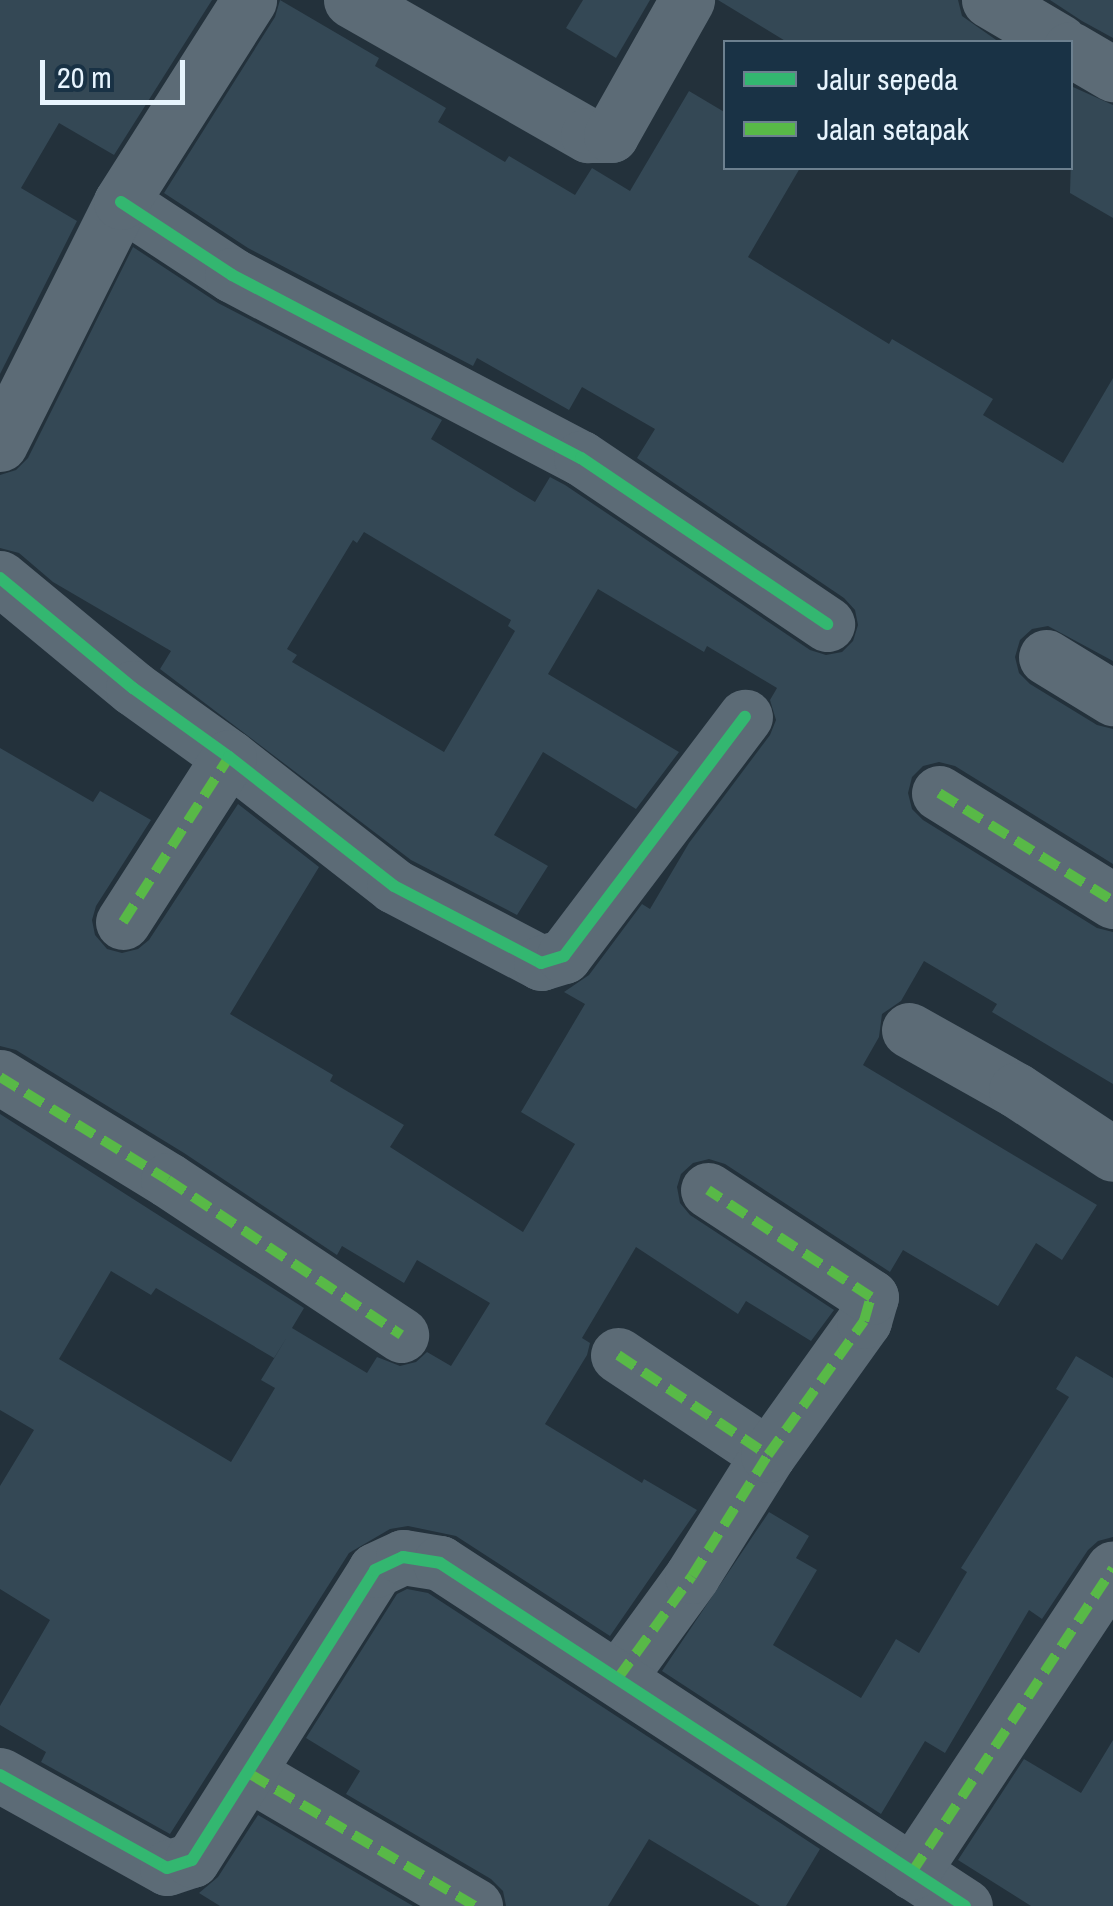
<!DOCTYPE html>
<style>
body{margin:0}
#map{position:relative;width:1113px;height:1906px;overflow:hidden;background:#23313b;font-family:"Archivo Narrow",sans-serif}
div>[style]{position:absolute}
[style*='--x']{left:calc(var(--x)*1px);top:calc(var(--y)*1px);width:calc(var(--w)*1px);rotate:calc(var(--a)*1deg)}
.building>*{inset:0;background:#344855}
.street>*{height:55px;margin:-27.5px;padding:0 27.5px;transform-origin:27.5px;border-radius:27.5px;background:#5c6b76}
.quiet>*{height:10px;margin-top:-5px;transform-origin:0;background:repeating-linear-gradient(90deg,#58b947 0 20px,transparent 0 30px)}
.cycleway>*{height:12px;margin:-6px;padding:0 6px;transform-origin:6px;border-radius:6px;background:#33b770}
span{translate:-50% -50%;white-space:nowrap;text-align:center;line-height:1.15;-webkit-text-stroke:8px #193245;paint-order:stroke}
.legend{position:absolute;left:723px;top:40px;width:350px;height:130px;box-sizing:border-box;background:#193245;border:2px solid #6c808f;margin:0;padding:12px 18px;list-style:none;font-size:30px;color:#e8f5fe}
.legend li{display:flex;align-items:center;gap:20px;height:50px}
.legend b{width:50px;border:2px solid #6c808f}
.scale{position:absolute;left:40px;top:60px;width:145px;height:45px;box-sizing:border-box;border:5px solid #e8f5fe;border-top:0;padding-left:12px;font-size:30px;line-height:35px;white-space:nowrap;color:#e8f5fe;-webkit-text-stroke:8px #193245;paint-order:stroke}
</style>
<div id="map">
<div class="building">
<i style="clip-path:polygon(0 0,212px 0,114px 155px,59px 123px,21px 188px,77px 221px,0 374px)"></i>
<i style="clip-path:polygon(evenodd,280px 0,379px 58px,375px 66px,446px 108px,438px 122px,505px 162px,509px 156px,575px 195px,592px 168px,630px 191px,689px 91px,726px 113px,726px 168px,800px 168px,748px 257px,889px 344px,892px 339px,993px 399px,983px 415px,1063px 463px,1113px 378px,1113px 661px,1048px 626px,1032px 629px,1020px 640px,1015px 657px,1019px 673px,1030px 684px,1097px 725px,1113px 729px,1113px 864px,955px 766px,939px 762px,923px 766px,912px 777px,908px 793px,912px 809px,923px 820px,1097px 928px,1113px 932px,1113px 1084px,992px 1012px,997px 1004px,924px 961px,901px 1001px,882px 1014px,879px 1037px,863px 1065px,1097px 1205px,1062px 1260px,1036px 1243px,998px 1306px,903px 1250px,890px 1272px,725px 1164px,709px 1159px,693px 1163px,681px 1174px,677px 1187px,680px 1203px,690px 1215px,834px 1310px,811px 1341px,746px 1301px,738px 1314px,636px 1247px,582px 1338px,590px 1343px,587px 1355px,545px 1424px,642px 1483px,644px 1479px,697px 1510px,610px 1636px,456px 1536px,408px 1526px,390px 1529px,349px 1553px,170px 1834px,41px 1762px,46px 1752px,0 1725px,0 1706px,50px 1620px,0 1589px,0 1486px,34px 1430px,0 1410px,0 1114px,304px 1308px,292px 1328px,367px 1373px,377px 1357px,400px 1366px,416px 1362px,427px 1352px,451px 1366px,490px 1303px,417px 1260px,404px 1283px,342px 1246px,337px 1255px,184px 1153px,16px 1050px,0 1046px,0 748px,93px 802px,100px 791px,151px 820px,96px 906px,92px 920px,95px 935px,107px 949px,122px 953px,138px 949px,149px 940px,238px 804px,319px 867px,230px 1014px,333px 1075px,330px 1081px,404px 1125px,390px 1147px,523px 1232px,575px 1144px,521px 1112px,585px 1004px,564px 992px,589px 975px,642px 904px,650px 909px,689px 843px,770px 735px,776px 720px,770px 700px,777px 688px,707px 646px,704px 652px,598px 589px,548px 674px,679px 752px,636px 809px,543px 752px,494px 835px,548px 866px,517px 915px,411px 860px,160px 669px,171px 651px,53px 582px,19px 553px,0 548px,0 475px,16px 470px,28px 458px,133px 247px,218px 303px,442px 420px,431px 439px,535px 502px,550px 477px,565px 485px,810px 650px,826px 655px,842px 652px,853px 641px,858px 625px,855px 610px,844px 598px,637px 458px,655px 429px,582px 387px,569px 410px,477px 358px,473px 366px,248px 248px,164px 193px,275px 17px,280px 0,364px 532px,511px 620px,508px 626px,515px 631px,444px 752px,292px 662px,297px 655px,287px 649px,353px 540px,357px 543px,364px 532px,280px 0,111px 1271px,151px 1295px,156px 1288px,274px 1358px,287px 1337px,261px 1380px,275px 1388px,231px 1462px,59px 1359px,111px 1271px)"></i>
<i style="clip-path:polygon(583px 0,650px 0,616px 58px,566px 28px)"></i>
<i style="clip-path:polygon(718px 0,958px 0,962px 16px,999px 42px,787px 42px)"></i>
<i style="clip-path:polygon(1050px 0,1113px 0,1113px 38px,1082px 21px)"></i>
<i style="clip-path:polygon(1073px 87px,1113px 105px,1113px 218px,1070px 193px)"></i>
<i style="clip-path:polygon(1076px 1356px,1113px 1378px,1113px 1537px,1098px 1541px,1088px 1550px,1042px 1619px,1029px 1610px,945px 1753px,925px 1741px,881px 1814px,662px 1671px,769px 1512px,809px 1536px,796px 1558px,817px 1570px,773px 1645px,861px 1698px,896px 1639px,919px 1653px,967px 1572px,961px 1568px,1069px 1397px,1056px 1389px)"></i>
<i style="clip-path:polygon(407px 1589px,428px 1593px,820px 1849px,786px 1906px,760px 1906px,649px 1839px,608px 1906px,506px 1906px,503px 1891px,491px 1879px,346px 1794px,360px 1771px,306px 1738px,397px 1594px)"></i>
<i style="clip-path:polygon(1113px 1740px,1113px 1906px,1031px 1906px,958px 1860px,1024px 1759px,1081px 1793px)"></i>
<i style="clip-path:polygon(258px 1815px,413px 1906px,220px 1906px,199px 1893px,218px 1877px)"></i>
</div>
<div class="street">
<i style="--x:351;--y:0;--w:273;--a:29.7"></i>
<i style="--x:588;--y:135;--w:23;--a:0"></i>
<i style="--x:611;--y:135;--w:155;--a:-60.6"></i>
<i style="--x:989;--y:0;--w:82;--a:30.6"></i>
<i style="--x:1070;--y:49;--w:50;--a:30.2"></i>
<i style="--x:121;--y:202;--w:133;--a:33.3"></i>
<i style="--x:232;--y:275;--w:394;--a:27.7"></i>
<i style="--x:581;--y:458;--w:297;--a:34"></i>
<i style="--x:0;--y:444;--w:271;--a:-63.4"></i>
<i style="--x:121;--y:202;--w:239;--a:-57.6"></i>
<i style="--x:0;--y:578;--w:173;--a:39.6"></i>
<i style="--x:133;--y:688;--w:118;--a:35.7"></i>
<i style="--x:229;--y:757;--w:209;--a:38"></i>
<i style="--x:394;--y:886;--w:166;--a:27.6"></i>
<i style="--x:541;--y:963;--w:24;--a:-17"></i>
<i style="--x:564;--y:956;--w:300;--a:-52.9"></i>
<i style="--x:1046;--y:657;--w:79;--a:31.5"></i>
<i style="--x:939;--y:793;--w:205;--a:31.8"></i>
<i style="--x:123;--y:922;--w:196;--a:-57.3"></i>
<i style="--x:909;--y:1030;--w:123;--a:29.3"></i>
<i style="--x:1016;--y:1090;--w:116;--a:33.4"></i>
<i style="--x:0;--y:1077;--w:197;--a:31.5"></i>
<i style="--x:168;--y:1180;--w:280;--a:33.6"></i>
<i style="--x:618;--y:1355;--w:180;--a:33.7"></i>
<i style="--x:618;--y:1678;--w:126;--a:-54"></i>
<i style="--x:692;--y:1576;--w:143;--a:-57.9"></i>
<i style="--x:768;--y:1455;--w:165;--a:-54.4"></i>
<i style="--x:864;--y:1321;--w:25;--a:-74"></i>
<i style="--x:871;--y:1297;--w:195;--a:-146.7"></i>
<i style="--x:250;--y:1774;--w:261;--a:30.4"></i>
<i style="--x:0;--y:1775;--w:191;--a:29.1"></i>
<i style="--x:167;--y:1868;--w:26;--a:-18"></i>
<i style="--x:192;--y:1860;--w:343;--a:-57.7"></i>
<i style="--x:375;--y:1570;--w:31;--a:-25"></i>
<i style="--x:403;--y:1557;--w:37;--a:9"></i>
<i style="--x:440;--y:1563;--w:627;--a:33.16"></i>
<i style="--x:912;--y:1872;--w:364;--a:-56.5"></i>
</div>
<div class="quiet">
<i style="--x:939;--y:793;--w:205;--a:31.8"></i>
<i style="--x:123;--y:922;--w:196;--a:-57.3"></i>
<i style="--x:0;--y:1077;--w:197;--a:31.5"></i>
<i style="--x:168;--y:1180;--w:280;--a:33.6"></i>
<i style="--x:618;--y:1355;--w:180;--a:33.7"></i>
<i style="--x:618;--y:1678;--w:126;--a:-54"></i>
<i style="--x:692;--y:1576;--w:143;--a:-57.9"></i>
<i style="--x:768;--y:1455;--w:165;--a:-54.4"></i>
<i style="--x:864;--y:1321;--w:25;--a:-74"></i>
<i style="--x:871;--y:1297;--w:195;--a:-146.7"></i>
<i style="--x:250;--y:1774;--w:261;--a:30.4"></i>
<i style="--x:912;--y:1872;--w:364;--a:-56.5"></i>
</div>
<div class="cycleway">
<i style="--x:121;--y:202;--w:133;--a:33.3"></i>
<i style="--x:232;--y:275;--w:394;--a:27.7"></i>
<i style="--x:581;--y:458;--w:297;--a:34"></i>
<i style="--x:0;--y:578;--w:173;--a:39.6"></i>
<i style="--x:133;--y:688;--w:118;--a:35.7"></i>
<i style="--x:229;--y:757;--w:209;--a:38"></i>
<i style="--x:394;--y:886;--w:166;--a:27.6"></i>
<i style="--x:541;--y:963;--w:24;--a:-17"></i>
<i style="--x:564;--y:956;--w:300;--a:-52.9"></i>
<i style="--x:0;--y:1775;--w:191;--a:29.1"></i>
<i style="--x:167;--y:1868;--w:26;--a:-18"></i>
<i style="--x:192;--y:1860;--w:343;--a:-57.7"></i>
<i style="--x:375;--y:1570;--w:31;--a:-25"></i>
<i style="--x:403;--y:1557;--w:37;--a:9"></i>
<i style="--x:440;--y:1563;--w:627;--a:33.16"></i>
</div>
<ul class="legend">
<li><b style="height:12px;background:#33b770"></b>Jalur sepeda</li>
<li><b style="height:12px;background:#58b947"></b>Jalan setapak</li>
</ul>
<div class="scale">20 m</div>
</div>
